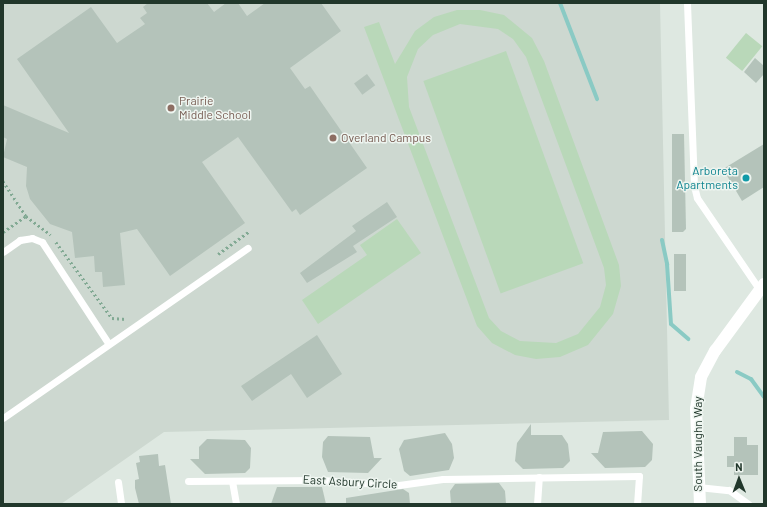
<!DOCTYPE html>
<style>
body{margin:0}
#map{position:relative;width:767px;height:507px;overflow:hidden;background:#dee8e1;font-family:Barlow,sans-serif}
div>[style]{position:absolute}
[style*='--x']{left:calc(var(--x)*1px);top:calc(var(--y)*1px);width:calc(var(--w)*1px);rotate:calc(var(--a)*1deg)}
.built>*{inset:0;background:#cdd8d0}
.green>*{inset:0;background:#b9d8b9;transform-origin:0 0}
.stream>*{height:4px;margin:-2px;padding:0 2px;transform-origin:2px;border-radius:2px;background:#8acac4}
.building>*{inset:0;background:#b4c3ba;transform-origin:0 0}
.path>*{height:2.5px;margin-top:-1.25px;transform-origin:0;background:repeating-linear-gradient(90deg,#81a993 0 2px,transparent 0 5px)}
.service>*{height:7px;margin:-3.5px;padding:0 3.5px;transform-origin:3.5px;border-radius:3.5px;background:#fff}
.minor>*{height:12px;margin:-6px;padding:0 6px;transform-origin:6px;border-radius:6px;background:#fff}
.dots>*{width:11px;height:11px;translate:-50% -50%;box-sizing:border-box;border:2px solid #eef5f0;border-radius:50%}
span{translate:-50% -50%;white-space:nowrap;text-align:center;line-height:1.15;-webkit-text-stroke:3px #eef5f0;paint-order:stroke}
.education-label{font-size:12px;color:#785e54}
.left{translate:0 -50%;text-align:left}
.culture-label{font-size:12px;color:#0d838f}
.right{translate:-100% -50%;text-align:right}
.street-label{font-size:12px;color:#21372b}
.frame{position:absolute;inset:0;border:4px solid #21372b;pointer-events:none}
.north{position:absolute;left:719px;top:459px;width:40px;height:40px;-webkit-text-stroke:3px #eef5f0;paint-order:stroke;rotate:359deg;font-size:11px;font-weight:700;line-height:16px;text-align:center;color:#21372b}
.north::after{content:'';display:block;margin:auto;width:14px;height:18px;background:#21372b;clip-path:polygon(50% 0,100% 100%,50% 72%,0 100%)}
</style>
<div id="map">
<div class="built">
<i style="clip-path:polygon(3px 3px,660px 3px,669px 420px,164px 432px,61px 504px,3px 504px)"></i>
</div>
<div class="green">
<i style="clip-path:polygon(evenodd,457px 10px,480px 10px,504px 15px,532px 38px,544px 61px,619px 265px,621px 286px,613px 314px,588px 345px,560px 357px,536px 359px,515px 355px,492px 343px,477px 326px,364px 27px,379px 22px,395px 64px,415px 31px,434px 17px,457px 10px,460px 24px,498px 29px,513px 39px,526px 57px,604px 268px,606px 285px,600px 307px,578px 334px,556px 343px,520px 341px,501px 331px,489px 318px,409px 107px,407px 77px,418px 49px,433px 35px,460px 24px)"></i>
<i style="left:746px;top:33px;width:21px;height:32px;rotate:39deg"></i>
<i style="left:506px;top:51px;width:226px;height:88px;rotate:70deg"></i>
<i style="clip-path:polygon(397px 219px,421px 253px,318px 324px,302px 300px,367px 255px,360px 245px)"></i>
</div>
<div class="stream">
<i style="--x:560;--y:3;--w:103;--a:68.9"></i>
<i style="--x:662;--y:240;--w:25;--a:78"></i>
<i style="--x:667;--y:264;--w:60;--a:86.2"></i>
<i style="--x:671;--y:324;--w:23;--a:41"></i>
<i style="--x:737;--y:372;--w:16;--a:27"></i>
<i style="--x:751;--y:379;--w:22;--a:54"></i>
</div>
<div class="building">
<i style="clip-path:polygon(148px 3px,207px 3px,214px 12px,226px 3px,238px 3px,247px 16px,265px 3px,321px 3px,341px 31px,290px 68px,305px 89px,310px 86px,367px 168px,300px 215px,296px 209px,292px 212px,238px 137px,202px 162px,245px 223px,170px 276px,137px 229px,120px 233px,125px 285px,103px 287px,102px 272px,95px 272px,94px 256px,75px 258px,72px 232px,50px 224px,30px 199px,26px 186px,27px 167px,3px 157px,7px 139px,3px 137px,3px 105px,69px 133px,17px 59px,91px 7px,117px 43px,145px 24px,140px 18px,147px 13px,143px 7px)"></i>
<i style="clip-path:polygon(755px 58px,764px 66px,764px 74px,756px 83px,744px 72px)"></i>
<i style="left:367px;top:74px;width:14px;height:16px;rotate:54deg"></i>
<i style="clip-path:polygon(672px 134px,684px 134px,686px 229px,683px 232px,672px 232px)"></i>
<i style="clip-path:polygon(764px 144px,764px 187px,742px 201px,723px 169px)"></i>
<i style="clip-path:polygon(387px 202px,397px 217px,353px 246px,357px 252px,307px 283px,300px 273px,356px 231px,352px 226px)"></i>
<i style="left:674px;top:254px;width:12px;height:37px"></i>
<i style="clip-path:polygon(317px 335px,342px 374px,307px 398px,291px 374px,252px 401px,241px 386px)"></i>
<i style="clip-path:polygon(531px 424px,531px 435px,562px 435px,568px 444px,570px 461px,563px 468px,523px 469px,515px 461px,517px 443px)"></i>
<i style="clip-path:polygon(642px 431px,653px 444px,652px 460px,645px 467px,605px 468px,591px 453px,598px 453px,603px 432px)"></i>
<i style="clip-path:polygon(445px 433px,452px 444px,454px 458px,449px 470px,410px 476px,404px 471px,399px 449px,404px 440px)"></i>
<i style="clip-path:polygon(328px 436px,370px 437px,374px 458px,382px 458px,368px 473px,328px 472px,322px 457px,323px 442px)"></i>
<i style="clip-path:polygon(734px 437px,747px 437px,747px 445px,758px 445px,758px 475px,734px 475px,734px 467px,727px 467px,727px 456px,734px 456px)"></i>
<i style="clip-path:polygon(207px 439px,245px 440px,251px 448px,250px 468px,245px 473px,205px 474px,190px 459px,199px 459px,199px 447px)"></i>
<i style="clip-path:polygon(158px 454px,159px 466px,165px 465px,171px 504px,139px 504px,135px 488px,135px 480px,139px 479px,136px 463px,140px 462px,139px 456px)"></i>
<i style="clip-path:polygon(499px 483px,505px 491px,506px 504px,451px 504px,450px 491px,455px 484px)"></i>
<i style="clip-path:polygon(277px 487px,322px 487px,326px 504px,271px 504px)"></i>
<i style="clip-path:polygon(403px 489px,409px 493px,410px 504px,346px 504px,346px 498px)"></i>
</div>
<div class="path">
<i style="--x:3;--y:181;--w:42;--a:56.7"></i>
<i style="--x:3;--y:232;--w:28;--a:-35"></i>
<i style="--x:26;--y:216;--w:31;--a:37"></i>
<i style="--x:56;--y:242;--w:94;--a:53.6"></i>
<i style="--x:112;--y:318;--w:14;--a:4"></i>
<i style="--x:218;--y:254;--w:39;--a:-36"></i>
</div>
<div class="service">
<i style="--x:687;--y:3;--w:183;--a:87.8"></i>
<i style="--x:694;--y:186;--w:12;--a:76"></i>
<i style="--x:697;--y:198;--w:110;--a:55.7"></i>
<i style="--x:3;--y:252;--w:21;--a:-35"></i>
<i style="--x:20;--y:240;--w:12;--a:-9"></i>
<i style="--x:32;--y:238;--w:11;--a:22"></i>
<i style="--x:42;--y:242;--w:121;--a:56.8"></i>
<i style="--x:3;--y:418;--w:298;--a:-34.8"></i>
<i style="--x:188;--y:481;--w:133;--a:-0.4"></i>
<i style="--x:321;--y:480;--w:78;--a:3.7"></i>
<i style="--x:399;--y:485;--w:44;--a:-7.8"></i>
<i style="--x:443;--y:479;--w:196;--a:-0.9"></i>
<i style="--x:639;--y:476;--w:28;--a:94"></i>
<i style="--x:232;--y:481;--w:23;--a:80"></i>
<i style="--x:118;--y:482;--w:22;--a:82"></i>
<i style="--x:698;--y:487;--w:31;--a:6"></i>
<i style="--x:729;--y:490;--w:24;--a:36"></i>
<i style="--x:537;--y:504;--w:27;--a:-86"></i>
</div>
<div class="minor">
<i style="--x:700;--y:504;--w:95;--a:-92.4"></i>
<i style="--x:696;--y:409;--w:32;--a:-81"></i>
<i style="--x:701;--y:377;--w:30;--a:-62"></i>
<i style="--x:715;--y:351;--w:83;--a:-53.8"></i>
</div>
<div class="dots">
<i style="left:171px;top:108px;background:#8d6e63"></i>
<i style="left:333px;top:138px;background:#8d6e63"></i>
<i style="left:746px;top:178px;background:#0f9aa8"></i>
</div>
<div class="education-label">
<span class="left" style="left:179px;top:108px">Prairie<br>Middle School</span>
<span class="left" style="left:341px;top:138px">Overland Campus</span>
</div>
<div class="culture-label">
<span class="right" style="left:738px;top:178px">Arboreta<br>Apartments</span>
</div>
<div class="street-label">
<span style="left:698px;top:444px;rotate:-90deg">South Vaughn Way</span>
<span style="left:350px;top:482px;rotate:3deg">East Asbury Circle</span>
</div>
<div class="frame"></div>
<div class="north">N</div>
</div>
